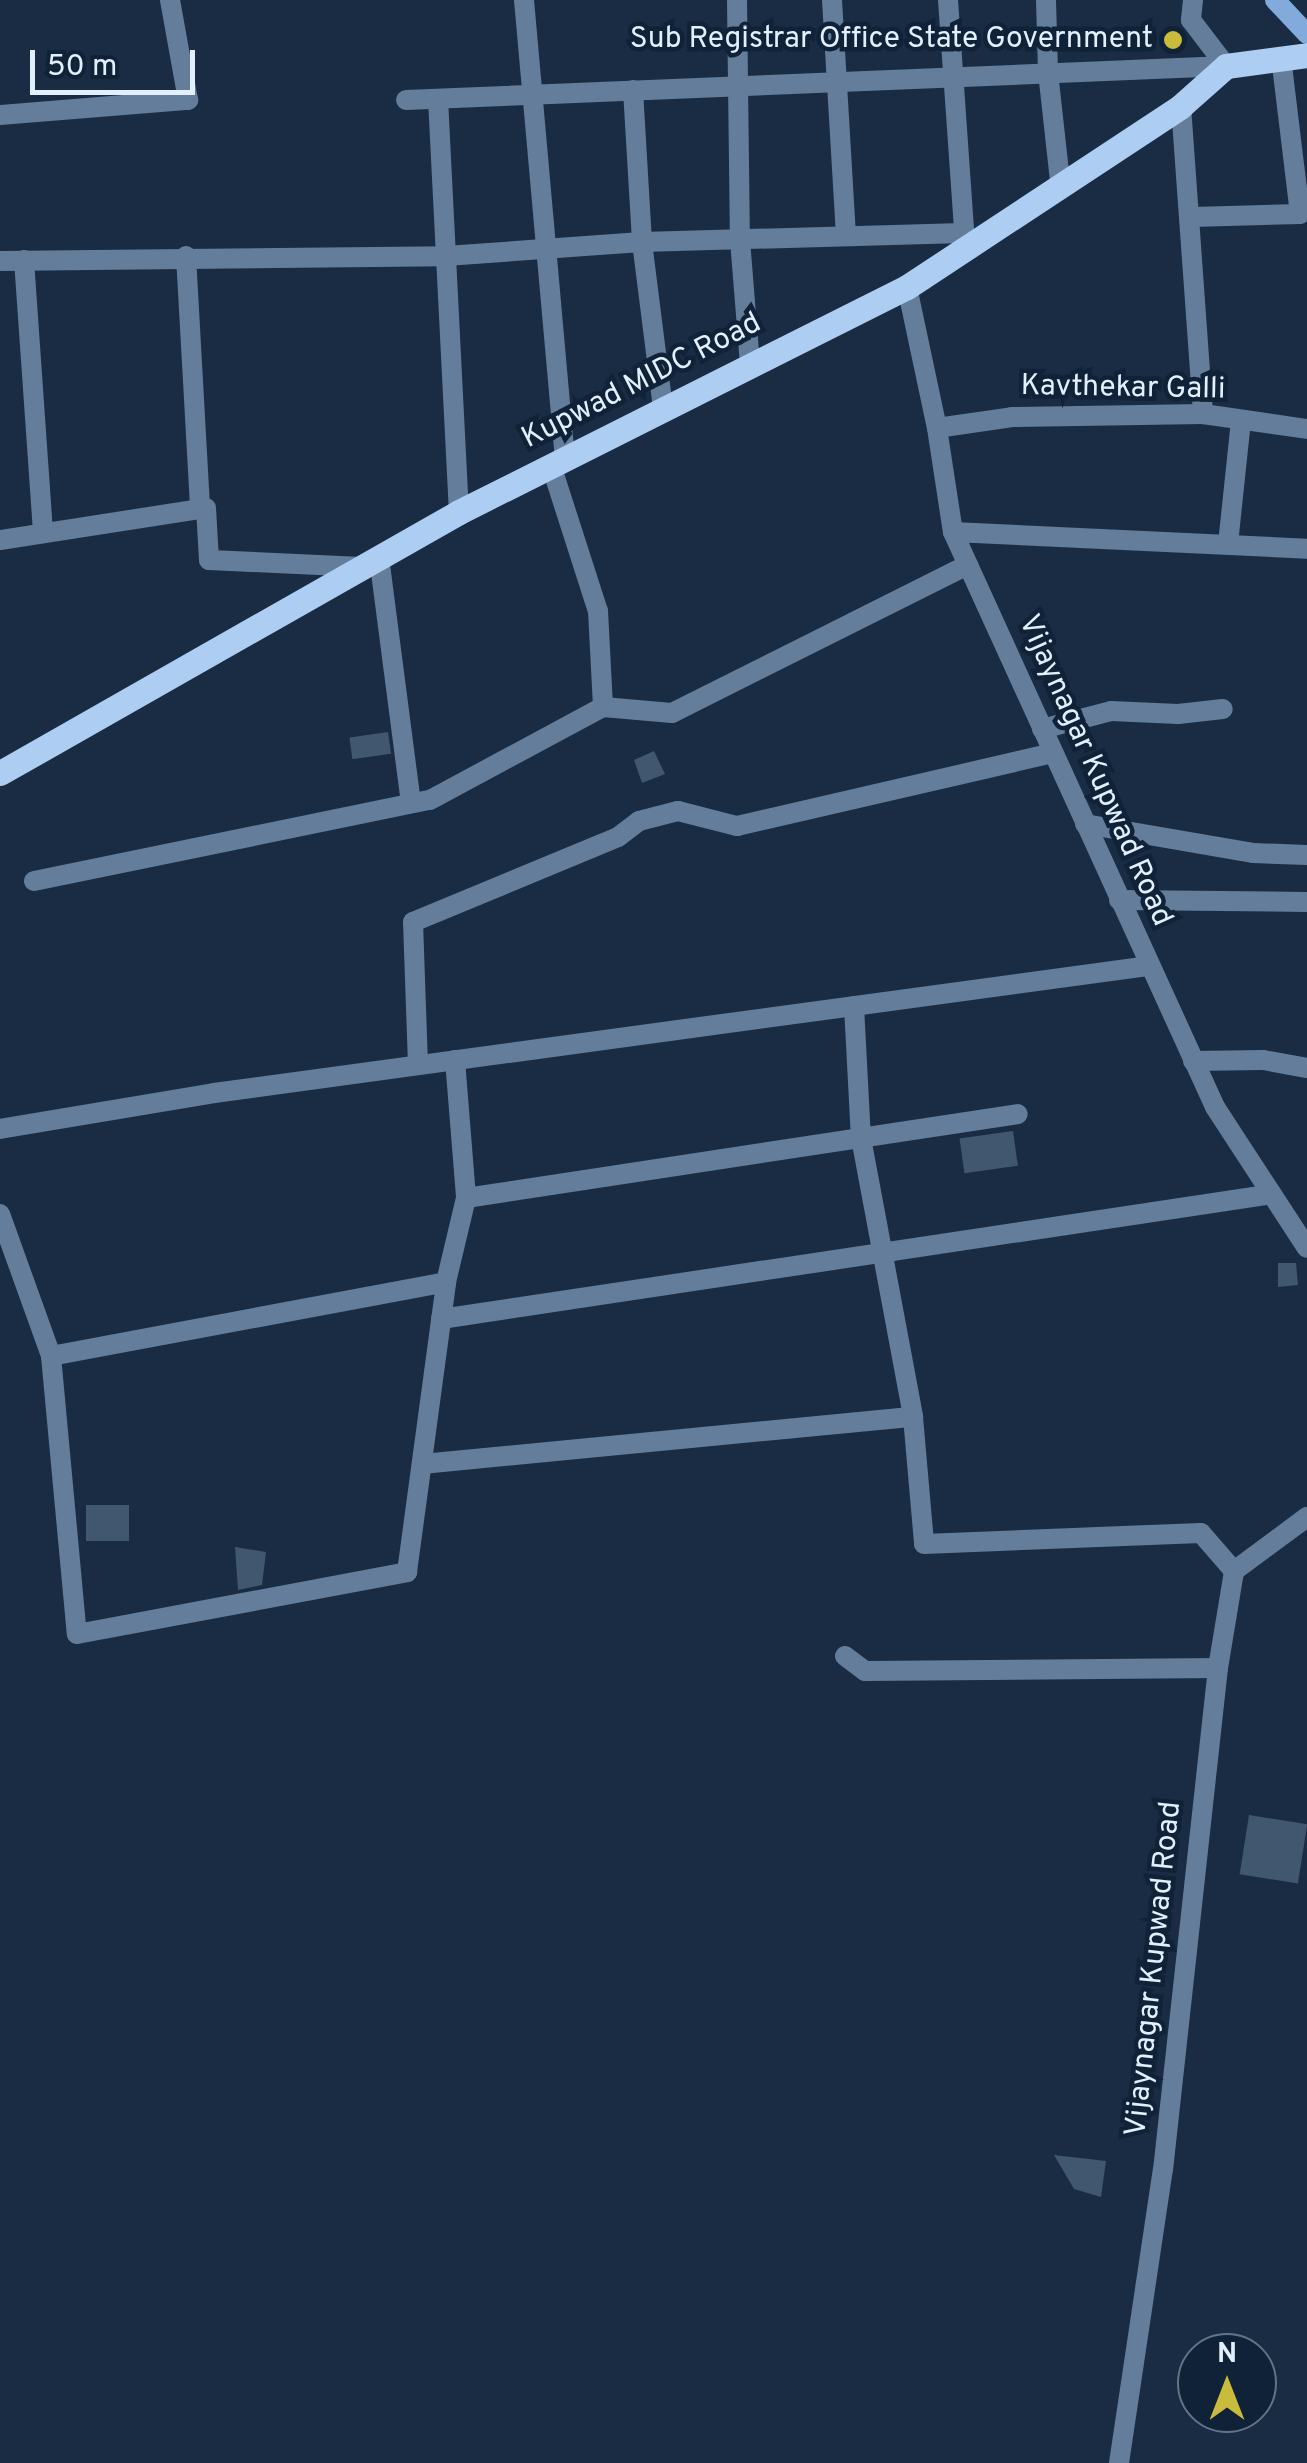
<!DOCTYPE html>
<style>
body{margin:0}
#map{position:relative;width:1307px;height:2463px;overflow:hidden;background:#192c43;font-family:Overpass,sans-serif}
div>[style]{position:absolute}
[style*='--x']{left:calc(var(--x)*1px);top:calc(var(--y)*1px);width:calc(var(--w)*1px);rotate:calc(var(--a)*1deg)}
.building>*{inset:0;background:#41566f;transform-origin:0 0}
.minor>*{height:20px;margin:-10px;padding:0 10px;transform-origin:10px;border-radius:10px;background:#637d9b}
.tertiary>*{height:20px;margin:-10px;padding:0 10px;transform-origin:10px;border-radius:10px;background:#637d9b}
.secondary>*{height:20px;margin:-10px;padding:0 10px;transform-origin:10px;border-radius:10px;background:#82abdb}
.primary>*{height:25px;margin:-12.5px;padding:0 12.5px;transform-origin:12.5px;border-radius:12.5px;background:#aecdf3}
.dots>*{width:28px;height:28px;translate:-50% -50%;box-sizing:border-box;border:5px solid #0f2238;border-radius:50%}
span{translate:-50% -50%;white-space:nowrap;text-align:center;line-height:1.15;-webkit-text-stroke:9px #0f2238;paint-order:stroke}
.poi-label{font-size:30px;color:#e2effe}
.right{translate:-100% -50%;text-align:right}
.street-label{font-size:30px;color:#e2effe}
.north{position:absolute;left:1177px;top:2333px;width:100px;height:100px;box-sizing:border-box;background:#0f2238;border:2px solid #637487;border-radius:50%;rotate:0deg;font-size:28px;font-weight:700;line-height:40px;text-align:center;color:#e2effe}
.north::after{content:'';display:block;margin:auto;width:35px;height:45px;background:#c9bb3b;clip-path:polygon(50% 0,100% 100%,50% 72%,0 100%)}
.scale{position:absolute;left:30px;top:50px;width:165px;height:45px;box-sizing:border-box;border:5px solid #e2effe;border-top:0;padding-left:12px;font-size:30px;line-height:35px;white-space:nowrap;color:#e2effe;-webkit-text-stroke:8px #0f2238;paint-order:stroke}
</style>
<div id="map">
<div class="building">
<i style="left:388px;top:732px;width:22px;height:39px;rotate:82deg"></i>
<i style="clip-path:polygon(654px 751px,665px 774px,642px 783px,634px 760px)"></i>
<i style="left:1013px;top:1131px;width:35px;height:54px;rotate:82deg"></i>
<i style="clip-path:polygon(1278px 1263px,1296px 1263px,1298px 1285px,1278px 1287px)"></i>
<i style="left:129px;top:1505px;width:36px;height:43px;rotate:90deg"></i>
<i style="clip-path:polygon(235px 1547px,266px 1552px,262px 1585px,238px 1590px)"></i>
<i style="left:1249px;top:1815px;width:59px;height:60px;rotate:9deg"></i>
<i style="clip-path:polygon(1054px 2155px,1106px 2161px,1101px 2197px,1074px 2189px)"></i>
</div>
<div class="minor">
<i style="--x:524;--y:0;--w:460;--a:84.9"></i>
<i style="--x:737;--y:0;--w:240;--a:89.3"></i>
<i style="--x:740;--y:240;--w:123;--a:85.4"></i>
<i style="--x:832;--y:0;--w:236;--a:86.6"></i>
<i style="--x:948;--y:0;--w:246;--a:86"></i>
<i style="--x:1046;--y:0;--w:72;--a:88.4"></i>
<i style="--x:1048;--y:72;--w:110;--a:83.7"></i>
<i style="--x:1193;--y:0;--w:20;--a:96"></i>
<i style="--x:1191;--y:20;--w:58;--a:52.7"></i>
<i style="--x:633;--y:90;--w:152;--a:86.6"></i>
<i style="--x:642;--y:242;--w:167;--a:82.8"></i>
<i style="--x:438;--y:99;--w:414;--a:87.1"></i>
<i style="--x:406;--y:100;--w:821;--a:-2.37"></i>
<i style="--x:1181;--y:106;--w:309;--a:85.9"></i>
<i style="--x:0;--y:115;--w:189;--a:-4.6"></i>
<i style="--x:188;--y:100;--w:102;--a:-100.2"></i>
<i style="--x:1192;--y:217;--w:108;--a:-1.6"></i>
<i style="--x:1300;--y:214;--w:157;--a:-96.9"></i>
<i style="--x:186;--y:256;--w:253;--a:86.8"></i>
<i style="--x:24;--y:260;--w:274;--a:86"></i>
<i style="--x:0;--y:261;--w:446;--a:-0.6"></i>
<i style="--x:446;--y:256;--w:196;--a:-4.1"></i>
<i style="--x:642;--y:242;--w:321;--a:-1.6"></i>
<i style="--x:937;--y:428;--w:76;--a:-8.3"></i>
<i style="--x:1012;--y:417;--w:191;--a:-0.9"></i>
<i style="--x:1203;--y:414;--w:105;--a:8.2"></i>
<i style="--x:551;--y:465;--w:153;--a:72.2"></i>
<i style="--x:598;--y:611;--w:96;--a:87"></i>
<i style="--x:603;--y:707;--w:69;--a:5"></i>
<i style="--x:672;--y:713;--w:331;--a:-26.6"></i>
<i style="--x:953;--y:532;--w:354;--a:2.7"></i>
<i style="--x:0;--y:540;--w:208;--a:-8.8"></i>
<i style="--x:206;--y:508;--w:52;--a:86.7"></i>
<i style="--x:209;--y:560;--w:153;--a:2.6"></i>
<i style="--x:1228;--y:544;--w:124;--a:-84"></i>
<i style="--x:379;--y:557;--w:248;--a:82.6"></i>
<i style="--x:1042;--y:729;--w:71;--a:-14.6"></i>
<i style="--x:1111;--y:711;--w:67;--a:2.6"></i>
<i style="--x:1178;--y:714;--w:45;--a:-6.3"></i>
<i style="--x:1085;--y:824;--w:170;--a:9.8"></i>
<i style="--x:1253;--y:853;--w:54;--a:2.1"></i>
<i style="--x:34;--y:881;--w:404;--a:-11.6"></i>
<i style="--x:430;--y:800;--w:196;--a:-28.3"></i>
<i style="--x:1119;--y:900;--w:188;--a:0.6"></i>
<i style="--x:854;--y:1006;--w:132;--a:87"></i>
<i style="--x:861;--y:1138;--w:284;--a:79.4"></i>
<i style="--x:913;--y:1417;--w:127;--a:85"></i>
<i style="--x:924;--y:1544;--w:277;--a:-2.3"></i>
<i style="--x:1201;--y:1533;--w:50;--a:49"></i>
<i style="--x:455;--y:1060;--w:138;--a:85.4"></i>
<i style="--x:466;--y:1198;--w:558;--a:-8.65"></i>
<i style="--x:1193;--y:1061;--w:70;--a:-0.8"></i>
<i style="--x:1263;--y:1060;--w:45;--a:10.3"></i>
<i style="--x:418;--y:1065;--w:143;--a:-92"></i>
<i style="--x:413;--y:922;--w:222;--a:-22.5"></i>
<i style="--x:618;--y:837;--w:26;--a:-37"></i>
<i style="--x:639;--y:821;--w:40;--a:-14.4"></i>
<i style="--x:678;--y:811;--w:61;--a:14.3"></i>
<i style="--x:737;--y:826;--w:324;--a:-13"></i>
<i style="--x:0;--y:1129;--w:217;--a:-9.5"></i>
<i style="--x:214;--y:1093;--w:944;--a:-7.74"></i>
<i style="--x:0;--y:1214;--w:151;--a:70.2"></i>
<i style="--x:51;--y:1356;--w:402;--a:-10.6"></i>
<i style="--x:446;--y:1282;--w:86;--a:-76.6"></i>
<i style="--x:441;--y:1319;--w:840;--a:-8.55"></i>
<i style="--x:51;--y:1356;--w:279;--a:84.7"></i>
<i style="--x:77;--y:1634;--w:336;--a:-10.6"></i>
<i style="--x:407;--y:1572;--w:293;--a:-82.3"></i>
<i style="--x:422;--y:1464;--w:493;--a:-5.5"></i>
<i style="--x:845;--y:1656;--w:25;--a:37"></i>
<i style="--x:865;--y:1671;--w:353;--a:-0.5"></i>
</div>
<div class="tertiary">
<i style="--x:907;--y:287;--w:144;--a:78"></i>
<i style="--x:937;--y:428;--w:105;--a:81.3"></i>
<i style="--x:953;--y:532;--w:632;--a:65.5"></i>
<i style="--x:1215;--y:1107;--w:168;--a:56.9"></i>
<i style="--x:1119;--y:2463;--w:296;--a:-81.5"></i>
<i style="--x:1163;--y:2170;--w:505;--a:-83.75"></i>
<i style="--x:1218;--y:1668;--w:98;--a:-80.6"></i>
<i style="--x:1234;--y:1571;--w:91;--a:-36.5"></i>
</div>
<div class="secondary">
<i style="--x:1275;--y:0;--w:47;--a:46.7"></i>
</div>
<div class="primary">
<i style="--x:0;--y:773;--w:528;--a:-29.62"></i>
<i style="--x:459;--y:512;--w:501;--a:-26.67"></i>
<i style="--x:907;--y:287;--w:328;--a:-33.4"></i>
<i style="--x:1181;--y:106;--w:60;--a:-41.6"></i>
<i style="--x:1226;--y:66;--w:82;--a:-7.7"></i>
</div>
<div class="dots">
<i style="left:1173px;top:40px;background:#c9bb3b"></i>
</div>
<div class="poi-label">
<span class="right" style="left:1153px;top:40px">Sub Registrar Office State Government</span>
</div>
<div class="street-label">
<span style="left:642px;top:382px;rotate:-27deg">Kupwad MIDC Road</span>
<span style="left:1123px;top:389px;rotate:1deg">Kavthekar Galli</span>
<span style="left:1094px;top:771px;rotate:66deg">Vijaynagar Kupwad Road</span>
<span style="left:1155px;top:1969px;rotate:-84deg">Vijaynagar Kupwad Road</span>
</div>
<div class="north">N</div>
<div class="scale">50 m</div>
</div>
